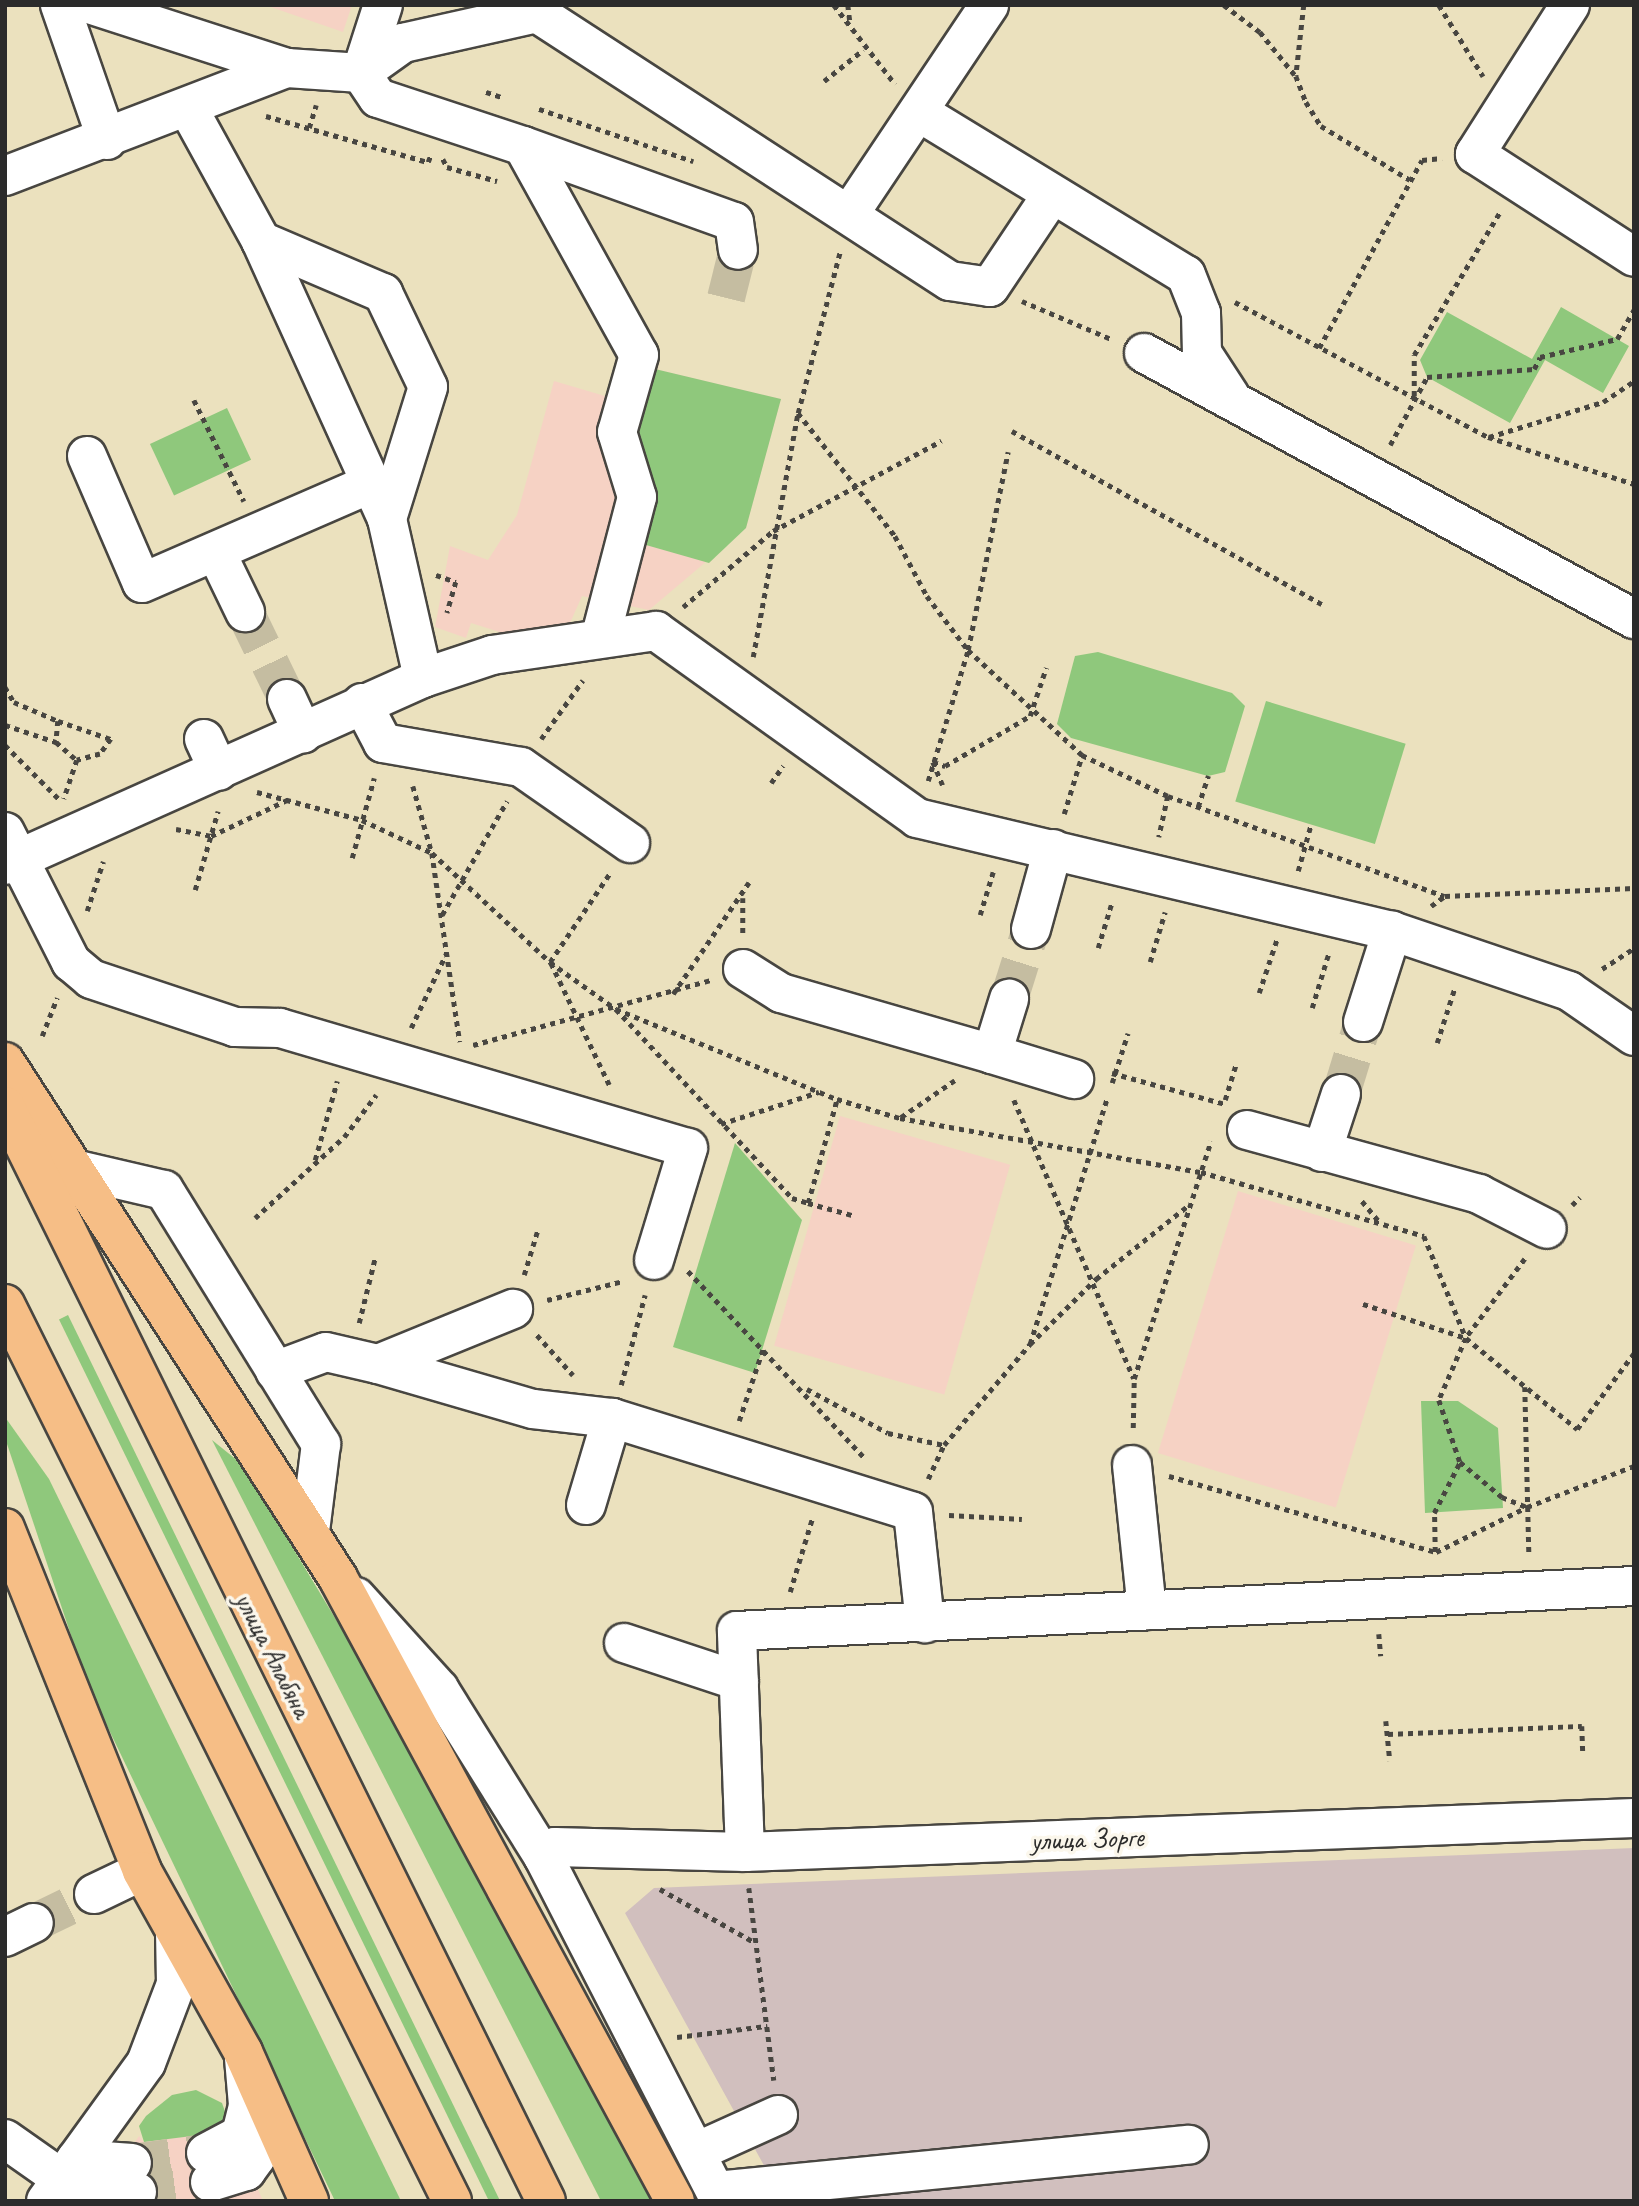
<!DOCTYPE html>
<meta charset="utf-8">
<style>
body{margin:0}
#map{position:relative;width:1639px;height:2206px;overflow:hidden;background:#ebe1be;font-family:Caveat,sans-serif}
div>[style]{position:absolute}
[style*='--x']{left:calc(var(--x)*1px);top:calc(var(--y)*1px);width:calc(var(--w)*1px);rotate:calc(var(--a)*1deg)}
.built>*{inset:0;background:#f6d2c4;transform-origin:0 0}
.industrial>*{inset:0;background:#d1bfbe}
.green>*{inset:0;background:#8fc87c;transform-origin:0 0}
.minor-tunnel>*{height:38px;margin-top:-19px;transform-origin:0;background:repeating-linear-gradient(90deg,#c5bda1 0 38px,transparent 0 57px)}
.path>*{height:4.5px;margin-top:-2.25px;transform-origin:0;background:repeating-linear-gradient(90deg,#484641 0 5px,transparent 0 10px)}
.roads{filter:drop-shadow(2px 0 #484641) drop-shadow(-2px 0 #484641) drop-shadow(0 2px #484641) drop-shadow(0 -2px #484641)}
.minor>*{height:38px;margin:-19px;padding:0 19px;transform-origin:19px;border-radius:19px;background:#fff}
.major>*{height:38px;margin:-19px;padding:0 19px;transform-origin:19px;border-radius:19px;background:#f6be86}
span{translate:-50% -50%;white-space:nowrap;text-align:center;line-height:1.15;-webkit-text-stroke:7px #fbf7ec;paint-order:stroke}
.street-label{font-size:28px;color:#2b2b2b}
.frame{position:absolute;inset:0;border:7px solid #2b2b2b;pointer-events:none}
</style>
<div id="map">
<div class="built">
<i style="clip-path:polygon(265px 5px,352px 5px,343px 32px)"></i>
<i style="clip-path:polygon(655px 369px,781px 399px,746px 528px,649px 610px,582px 596px,570px 623px,512px 636px,471px 623px,466px 638px,435px 627px,450px 546px,488px 560px,517px 515px,554px 381px,642px 407px)"></i>
<i style="left:840px;top:1116px;width:177px;height:239px;rotate:16deg"></i>
<i style="left:1238px;top:1191px;width:186px;height:274px;rotate:17deg"></i>
<i style="clip-path:polygon(228px 2120px,263px 2201px,94px 2201px,139px 2136px,144px 2142px)"></i>
</div>
<div class="industrial">
<i style="clip-path:polygon(1634px 1848px,1634px 2201px,768px 2201px,767px 2171px,625px 1913px,654px 1888px)"></i>
</div>
<div class="green">
<i style="clip-path:polygon(1561px 307px,1629px 346px,1603px 393px,1545px 360px,1510px 423px,1427px 377px,1420px 360px,1447px 312px,1532px 359px)"></i>
<i style="clip-path:polygon(655px 369px,781px 399px,746px 528px,709px 563px,639px 543px,635px 448px)"></i>
<i style="left:227px;top:408px;width:57px;height:85px;rotate:65deg"></i>
<i style="clip-path:polygon(1098px 652px,1232px 693px,1245px 706px,1225px 772px,1208px 776px,1071px 738px,1057px 724px,1075px 656px)"></i>
<i style="left:1266px;top:701px;width:146px;height:105px;rotate:17deg"></i>
<i style="clip-path:polygon(735px 1143px,802px 1220px,755px 1373px,673px 1347px)"></i>
<i style="left:68px;top:1315px;width:985px;height:10px;rotate:64deg"></i>
<i style="clip-path:polygon(1421px 1401px,1458px 1401px,1498px 1428px,1503px 1508px,1425px 1513px)"></i>
<i style="clip-path:polygon(5px 1417px,49px 1479px,401px 2201px,335px 2201px,88px 1686px,5px 1438px)"></i>
<i style="clip-path:polygon(212px 1440px,243px 1465px,403px 1731px,652px 2201px,601px 2201px)"></i>
<i style="clip-path:polygon(196px 2090px,222px 2103px,228px 2120px,224px 2132px,144px 2142px,139px 2126px,146px 2116px,172px 2095px)"></i>
</div>
<div class="minor-tunnel">
<i style="--x:726;--y:298;--w:49;--a:-76"></i>
<i style="--x:245;--y:612;--w:97;--a:64.2"></i>
<i style="--x:1009;--y:999;--w:73;--a:-72.6"></i>
<i style="--x:1341;--y:1094;--w:75;--a:-73"></i>
<i style="--x:34;--y:1923;--w:67;--a:-25.8"></i>
<i style="--x:132;--y:2163;--w:75;--a:-7.7"></i>
<i style="--x:137;--y:2192;--w:74;--a:-7.8"></i>
</div>
<div class="path">
<i style="--x:834;--y:5;--w:100;--a:52.3"></i>
<i style="--x:848;--y:5;--w:16;--a:83"></i>
<i style="--x:1224;--y:5;--w:45;--a:36.9"></i>
<i style="--x:1260;--y:32;--w:55;--a:50.9"></i>
<i style="--x:1304;--y:5;--w:71;--a:96.4"></i>
<i style="--x:1296;--y:76;--w:28;--a:69"></i>
<i style="--x:1306;--y:102;--w:28;--a:58"></i>
<i style="--x:1321;--y:126;--w:104;--a:31.2"></i>
<i style="--x:1439;--y:5;--w:84;--a:58.2"></i>
<i style="--x:824;--y:81;--w:50;--a:-38.5"></i>
<i style="--x:486;--y:92;--w:19;--a:18"></i>
<i style="--x:539;--y:109;--w:163;--a:18.7"></i>
<i style="--x:266;--y:116;--w:168;--a:15.9"></i>
<i style="--x:428;--y:162;--w:9;--a:-69"></i>
<i style="--x:309;--y:128;--w:24;--a:-73"></i>
<i style="--x:443;--y:159;--w:9;--a:63"></i>
<i style="--x:447;--y:167;--w:52;--a:15.6"></i>
<i style="--x:1022;--y:301;--w:97;--a:23.1"></i>
<i style="--x:1235;--y:302;--w:287;--a:28.1"></i>
<i style="--x:1488;--y:437;--w:153;--a:17.8"></i>
<i style="--x:1319;--y:348;--w:214;--a:-61.3"></i>
<i style="--x:1422;--y:160;--w:20;--a:-6"></i>
<i style="--x:1414;--y:396;--w:41;--a:-90"></i>
<i style="--x:1414;--y:355;--w:167;--a:-59"></i>
<i style="--x:194;--y:400;--w:113;--a:63.7"></i>
<i style="--x:798;--y:413;--w:157;--a:51.7"></i>
<i style="--x:895;--y:536;--w:68;--a:61.9"></i>
<i style="--x:927;--y:596;--w:68;--a:52.8"></i>
<i style="--x:968;--y:650;--w:155;--a:42.6"></i>
<i style="--x:1082;--y:755;--w:95;--a:25.5"></i>
<i style="--x:1168;--y:796;--w:42;--a:102.4"></i>
<i style="--x:1012;--y:431;--w:355;--a:29.2"></i>
<i style="--x:1489;--y:437;--w:119;--a:-17.1"></i>
<i style="--x:1603;--y:402;--w:37;--a:-34"></i>
<i style="--x:1390;--y:445;--w:77;--a:-61.4"></i>
<i style="--x:1427;--y:377;--w:107;--a:-4.3"></i>
<i style="--x:1534;--y:369;--w:13;--a:-63"></i>
<i style="--x:1540;--y:357;--w:79;--a:-13.2"></i>
<i style="--x:1617;--y:339;--w:34;--a:-60"></i>
<i style="--x:436;--y:575;--w:21;--a:19"></i>
<i style="--x:456;--y:582;--w:32;--a:106"></i>
<i style="--x:683;--y:607;--w:118;--a:-40.2"></i>
<i style="--x:773;--y:531;--w:191;--a:-28.2"></i>
<i style="--x:753;--y:657;--w:248;--a:-79.6"></i>
<i style="--x:798;--y:413;--w:166;--a:-75.4"></i>
<i style="--x:5;--y:687;--w:17;--a:59"></i>
<i style="--x:14;--y:702;--w:48;--a:23.4"></i>
<i style="--x:58;--y:721;--w:21;--a:95"></i>
<i style="--x:56;--y:742;--w:28;--a:41"></i>
<i style="--x:77;--y:760;--w:41;--a:108.4"></i>
<i style="--x:58;--y:721;--w:56;--a:18.8"></i>
<i style="--x:111;--y:739;--w:19;--a:126"></i>
<i style="--x:100;--y:754;--w:24;--a:165"></i>
<i style="--x:5;--y:725;--w:54;--a:18.4"></i>
<i style="--x:541;--y:739;--w:72;--a:-54.6"></i>
<i style="--x:5;--y:745;--w:79;--a:45"></i>
<i style="--x:933;--y:762;--w:13;--a:18"></i>
<i style="--x:945;--y:766;--w:99;--a:-30.5"></i>
<i style="--x:1030;--y:716;--w:51;--a:-71.6"></i>
<i style="--x:933;--y:762;--w:25;--a:67"></i>
<i style="--x:928;--y:781;--w:137;--a:-73"></i>
<i style="--x:968;--y:650;--w:202;--a:-78.6"></i>
<i style="--x:771;--y:783;--w:21;--a:-55"></i>
<i style="--x:413;--y:786;--w:70;--a:74.2"></i>
<i style="--x:432;--y:853;--w:191;--a:81.6"></i>
<i style="--x:257;--y:792;--w:109;--a:14.9"></i>
<i style="--x:362;--y:820;--w:77;--a:25.2"></i>
<i style="--x:432;--y:853;--w:161;--a:42.7"></i>
<i style="--x:550;--y:962;--w:81;--a:35.5"></i>
<i style="--x:616;--y:1009;--w:258;--a:47"></i>
<i style="--x:792;--y:1198;--w:17;--a:17"></i>
<i style="--x:808;--y:1203;--w:108;--a:-74.4"></i>
<i style="--x:1168;--y:796;--w:294;--a:19.9"></i>
<i style="--x:1198;--y:807;--w:33;--a:-72"></i>
<i style="--x:1064;--y:814;--w:62;--a:-73"></i>
<i style="--x:176;--y:829;--w:36;--a:11"></i>
<i style="--x:211;--y:836;--w:84;--a:-25.3"></i>
<i style="--x:352;--y:858;--w:83;--a:-74.6"></i>
<i style="--x:1298;--y:871;--w:49;--a:-74.5"></i>
<i style="--x:195;--y:890;--w:82;--a:-73.8"></i>
<i style="--x:743;--y:898;--w:36;--a:90"></i>
<i style="--x:1431;--y:906;--w:17;--a:-36"></i>
<i style="--x:1445;--y:896;--w:189;--a:-2.4"></i>
<i style="--x:87;--y:911;--w:52;--a:-71.9"></i>
<i style="--x:442;--y:915;--w:131;--a:-60.3"></i>
<i style="--x:980;--y:915;--w:45;--a:-73.2"></i>
<i style="--x:1098;--y:948;--w:48;--a:-73.1"></i>
<i style="--x:1150;--y:962;--w:52;--a:-73.3"></i>
<i style="--x:1602;--y:969;--w:38;--a:-33"></i>
<i style="--x:1259;--y:993;--w:57;--a:-71.6"></i>
<i style="--x:673;--y:994;--w:135;--a:-55.8"></i>
<i style="--x:1312;--y:1008;--w:59;--a:-73.1"></i>
<i style="--x:616;--y:1009;--w:239;--a:22.2"></i>
<i style="--x:837;--y:1099;--w:66;--a:16.8"></i>
<i style="--x:900;--y:1118;--w:306;--a:10.2"></i>
<i style="--x:1201;--y:1172;--w:232;--a:16"></i>
<i style="--x:1424;--y:1236;--w:110;--a:67.6"></i>
<i style="--x:411;--y:1028;--w:82;--a:-64.7"></i>
<i style="--x:42;--y:1036;--w:41;--a:-68.5"></i>
<i style="--x:1437;--y:1043;--w:56;--a:-72.2"></i>
<i style="--x:473;--y:1045;--w:247;--a:-15.3"></i>
<i style="--x:1112;--y:1073;--w:117;--a:15.3"></i>
<i style="--x:1112;--y:1083;--w:52;--a:-72.3"></i>
<i style="--x:609;--y:1085;--w:136;--a:-115.6"></i>
<i style="--x:550;--y:962;--w:107;--a:-56"></i>
<i style="--x:1014;--y:1100;--w:303;--a:66.7"></i>
<i style="--x:1225;--y:1100;--w:38;--a:-73"></i>
<i style="--x:901;--y:1117;--w:65;--a:-34.4"></i>
<i style="--x:721;--y:1124;--w:103;--a:-18.1"></i>
<i style="--x:315;--y:1160;--w:82;--a:-74.4"></i>
<i style="--x:1362;--y:1201;--w:26;--a:50"></i>
<i style="--x:808;--y:1203;--w:46;--a:15.3"></i>
<i style="--x:1572;--y:1205;--w:11;--a:-45"></i>
<i style="--x:255;--y:1218;--w:120;--a:-42.3"></i>
<i style="--x:344;--y:1137;--w:53;--a:-52.7"></i>
<i style="--x:1525;--y:1259;--w:99;--a:126.8"></i>
<i style="--x:1466;--y:1338;--w:68;--a:113.5"></i>
<i style="--x:1439;--y:1400;--w:65;--a:71.3"></i>
<i style="--x:1460;--y:1462;--w:55;--a:39.8"></i>
<i style="--x:1502;--y:1497;--w:27;--a:22"></i>
<i style="--x:688;--y:1271;--w:256;--a:46.6"></i>
<i style="--x:524;--y:1275;--w:48;--a:-73.1"></i>
<i style="--x:547;--y:1300;--w:78;--a:-14"></i>
<i style="--x:1363;--y:1304;--w:108;--a:18.3"></i>
<i style="--x:1466;--y:1338;--w:144;--a:39.3"></i>
<i style="--x:1577;--y:1429;--w:95;--a:-53.1"></i>
<i style="--x:359;--y:1323;--w:67;--a:-76.2"></i>
<i style="--x:537;--y:1335;--w:54;--a:48"></i>
<i style="--x:1030;--y:1344;--w:258;--a:-72.6"></i>
<i style="--x:621;--y:1385;--w:93;--a:-75.1"></i>
<i style="--x:1525;--y:1387;--w:169;--a:88.6"></i>
<i style="--x:807;--y:1389;--w:92;--a:28.5"></i>
<i style="--x:888;--y:1433;--w:57;--a:12.1"></i>
<i style="--x:739;--y:1421;--w:79;--a:-71.6"></i>
<i style="--x:1133;--y:1428;--w:49;--a:-88.8"></i>
<i style="--x:1134;--y:1379;--w:250;--a:-72.1"></i>
<i style="--x:1169;--y:1476;--w:277;--a:15.9"></i>
<i style="--x:1435;--y:1552;--w:39;--a:-91"></i>
<i style="--x:1434;--y:1513;--w:57;--a:-63"></i>
<i style="--x:928;--y:1479;--w:38;--a:-65"></i>
<i style="--x:944;--y:1445;--w:133;--a:-49.6"></i>
<i style="--x:1030;--y:1344;--w:93;--a:-44.6"></i>
<i style="--x:1096;--y:1279;--w:120;--a:-38.6"></i>
<i style="--x:949;--y:1515;--w:73;--a:3.1"></i>
<i style="--x:1436;--y:1552;--w:102;--a:-26.3"></i>
<i style="--x:1527;--y:1507;--w:115;--a:-21"></i>
<i style="--x:790;--y:1592;--w:79;--a:-73.2"></i>
<i style="--x:1379;--y:1634;--w:22;--a:85"></i>
<i style="--x:1386;--y:1721;--w:40;--a:84.3"></i>
<i style="--x:1388;--y:1734;--w:194;--a:-2.4"></i>
<i style="--x:1582;--y:1726;--w:25;--a:88"></i>
<i style="--x:749;--y:1888;--w:194;--a:82.6"></i>
<i style="--x:660;--y:1889;--w:110;--a:29.4"></i>
<i style="--x:677;--y:2037;--w:91;--a:-7"></i>
</div>
<div class="roads">
<div class="minor">
<i style="--x:60;--y:5;--w:143;--a:70.8"></i>
<i style="--x:92;--y:5;--w:205;--a:17.9"></i>
<i style="--x:287;--y:68;--w:74;--a:3.9"></i>
<i style="--x:361;--y:73;--w:52;--a:-35.5"></i>
<i style="--x:403;--y:43;--w:137;--a:-12.6"></i>
<i style="--x:537;--y:13;--w:492;--a:33"></i>
<i style="--x:950;--y:281;--w:40;--a:8.5"></i>
<i style="--x:990;--y:287;--w:110;--a:-56.2"></i>
<i style="--x:1570;--y:5;--w:177;--a:122.5"></i>
<i style="--x:1475;--y:154;--w:189;--a:32.9"></i>
<i style="--x:361;--y:73;--w:30;--a:56"></i>
<i style="--x:378;--y:98;--w:153;--a:18.3"></i>
<i style="--x:523;--y:146;--w:239;--a:61"></i>
<i style="--x:639;--y:355;--w:80;--a:105.9"></i>
<i style="--x:617;--y:432;--w:68;--a:72.9"></i>
<i style="--x:637;--y:497;--w:143;--a:104.6"></i>
<i style="--x:361;--y:73;--w:71;--a:-72.1"></i>
<i style="--x:188;--y:108;--w:152;--a:61.2"></i>
<i style="--x:261;--y:241;--w:305;--a:65.6"></i>
<i style="--x:387;--y:519;--w:163;--a:77.2"></i>
<i style="--x:922;--y:114;--w:309;--a:31.4"></i>
<i style="--x:1186;--y:275;--w:41;--a:68.5"></i>
<i style="--x:1201;--y:313;--w:40;--a:88.6"></i>
<i style="--x:1202;--y:353;--w:51;--a:56.9"></i>
<i style="--x:523;--y:146;--w:224;--a:19.8"></i>
<i style="--x:734;--y:222;--w:28;--a:82"></i>
<i style="--x:5;--y:176;--w:302;--a:-21"></i>
<i style="--x:850;--y:213;--w:250;--a:-56.2"></i>
<i style="--x:261;--y:241;--w:133;--a:23.1"></i>
<i style="--x:383;--y:293;--w:104;--a:64.4"></i>
<i style="--x:428;--y:387;--w:138;--a:107.3"></i>
<i style="--x:1144;--y:353;--w:558;--a:28.5"></i>
<i style="--x:87;--y:456;--w:138;--a:66.6"></i>
<i style="--x:142;--y:583;--w:249;--a:-23.5"></i>
<i style="--x:216;--y:552;--w:67;--a:64.2"></i>
<i style="--x:287;--y:699;--w:38;--a:65"></i>
<i style="--x:362;--y:703;--w:45;--a:62.3"></i>
<i style="--x:383;--y:743;--w:140;--a:9.9"></i>
<i style="--x:521;--y:767;--w:133;--a:34.9"></i>
<i style="--x:204;--y:739;--w:35;--a:65"></i>
<i style="--x:5;--y:832;--w:146;--a:63.1"></i>
<i style="--x:71;--y:962;--w:26;--a:40"></i>
<i style="--x:91;--y:979;--w:152;--a:18.4"></i>
<i style="--x:235;--y:1027;--w:45;--a:1.3"></i>
<i style="--x:280;--y:1028;--w:425;--a:16.4"></i>
<i style="--x:688;--y:1148;--w:117;--a:106.9"></i>
<i style="--x:5;--y:865;--w:458;--a:-24.1"></i>
<i style="--x:423;--y:678;--w:73;--a:-18.4"></i>
<i style="--x:492;--y:655;--w:166;--a:-8.3"></i>
<i style="--x:656;--y:631;--w:321;--a:35.6"></i>
<i style="--x:917;--y:818;--w:488;--a:13.4"></i>
<i style="--x:1392;--y:931;--w:187;--a:18.7"></i>
<i style="--x:1569;--y:991;--w:79;--a:34.7"></i>
<i style="--x:1031;--y:929;--w:83;--a:-74.6"></i>
<i style="--x:743;--y:969;--w:45;--a:32.3"></i>
<i style="--x:781;--y:993;--w:220;--a:16.1"></i>
<i style="--x:992;--y:1054;--w:58;--a:-72.8"></i>
<i style="--x:1363;--y:1022;--w:96;--a:-72.3"></i>
<i style="--x:992;--y:1054;--w:86;--a:17"></i>
<i style="--x:1247;--y:1130;--w:241;--a:15.4"></i>
<i style="--x:1479;--y:1194;--w:76;--a:27.2"></i>
<i style="--x:1322;--y:1152;--w:61;--a:-71.9"></i>
<i style="--x:74;--y:1169;--w:92;--a:13.1"></i>
<i style="--x:164;--y:1190;--w:299;--a:58.3"></i>
<i style="--x:321;--y:1444;--w:88;--a:97.2"></i>
<i style="--x:378;--y:1364;--w:146;--a:-22.2"></i>
<i style="--x:275;--y:1371;--w:54;--a:-20.4"></i>
<i style="--x:326;--y:1352;--w:53;--a:13"></i>
<i style="--x:378;--y:1364;--w:161;--a:16.2"></i>
<i style="--x:533;--y:1409;--w:80;--a:6.5"></i>
<i style="--x:612;--y:1418;--w:315;--a:17.3"></i>
<i style="--x:913;--y:1512;--w:112;--a:83.8"></i>
<i style="--x:1132;--y:1465;--w:146;--a:84.1"></i>
<i style="--x:586;--y:1505;--w:91;--a:-73.4"></i>
<i style="--x:356;--y:1597;--w:124;--a:47.9"></i>
<i style="--x:439;--y:1689;--w:197;--a:58.1"></i>
<i style="--x:543;--y:1856;--w:388;--a:62.8"></i>
<i style="--x:624;--y:1643;--w:121;--a:18.3"></i>
<i style="--x:745;--y:1852;--w:221;--a:-92.1"></i>
<i style="--x:737;--y:1631;--w:898;--a:-2.87"></i>
<i style="--x:543;--y:1856;--w:15;--a:-37"></i>
<i style="--x:555;--y:1847;--w:190;--a:1.5"></i>
<i style="--x:745;--y:1852;--w:890;--a:-2.19"></i>
<i style="--x:94;--y:1894;--w:53;--a:-25.6"></i>
<i style="--x:5;--y:1937;--w:32;--a:-26"></i>
<i style="--x:5;--y:2139;--w:70;--a:35.1"></i>
<i style="--x:696;--y:2152;--w:90;--a:-24.3"></i>
<i style="--x:206;--y:2153;--w:40;--a:-28"></i>
<i style="--x:241;--y:2134;--w:30;--a:-76"></i>
<i style="--x:248;--y:2105;--w:47;--a:-94.9"></i>
<i style="--x:76;--y:2159;--w:56;--a:4.1"></i>
<i style="--x:210;--y:2182;--w:38;--a:-17"></i>
<i style="--x:246;--y:2171;--w:17;--a:-54"></i>
<i style="--x:256;--y:2157;--w:51;--a:-99.1"></i>
<i style="--x:716;--y:2191;--w:475;--a:-5.6"></i>
<i style="--x:52;--y:2193;--w:85;--a:-0.7"></i>
<i style="--x:46;--y:2201;--w:170;--a:-54.1"></i>
<i style="--x:146;--y:2063;--w:85;--a:-69.2"></i>
<i style="--x:176;--y:1984;--w:50;--a:-91.1"></i>
</div>
<div class="major">
<i style="--x:5;--y:1062;--w:614;--a:57.16"></i>
<i style="--x:338;--y:1578;--w:708;--a:61.59"></i>
<i style="--x:5;--y:1106;--w:1221;--a:63.71"></i>
<i style="--x:5;--y:1304;--w:1002;--a:63.51"></i>
<i style="--x:5;--y:1528;--w:369;--a:68.2"></i>
<i style="--x:142;--y:1871;--w:207;--a:60.8"></i>
<i style="--x:243;--y:2052;--w:163;--a:66.1"></i>
</div>
</div>
<div class="street-label">
<span style="left:273px;top:1655px;rotate:63deg">улица Алабяна</span>
<span style="left:1087px;top:1839px;rotate:-2deg">улица Зорге</span>
</div>
<div class="frame"></div>
</div>
